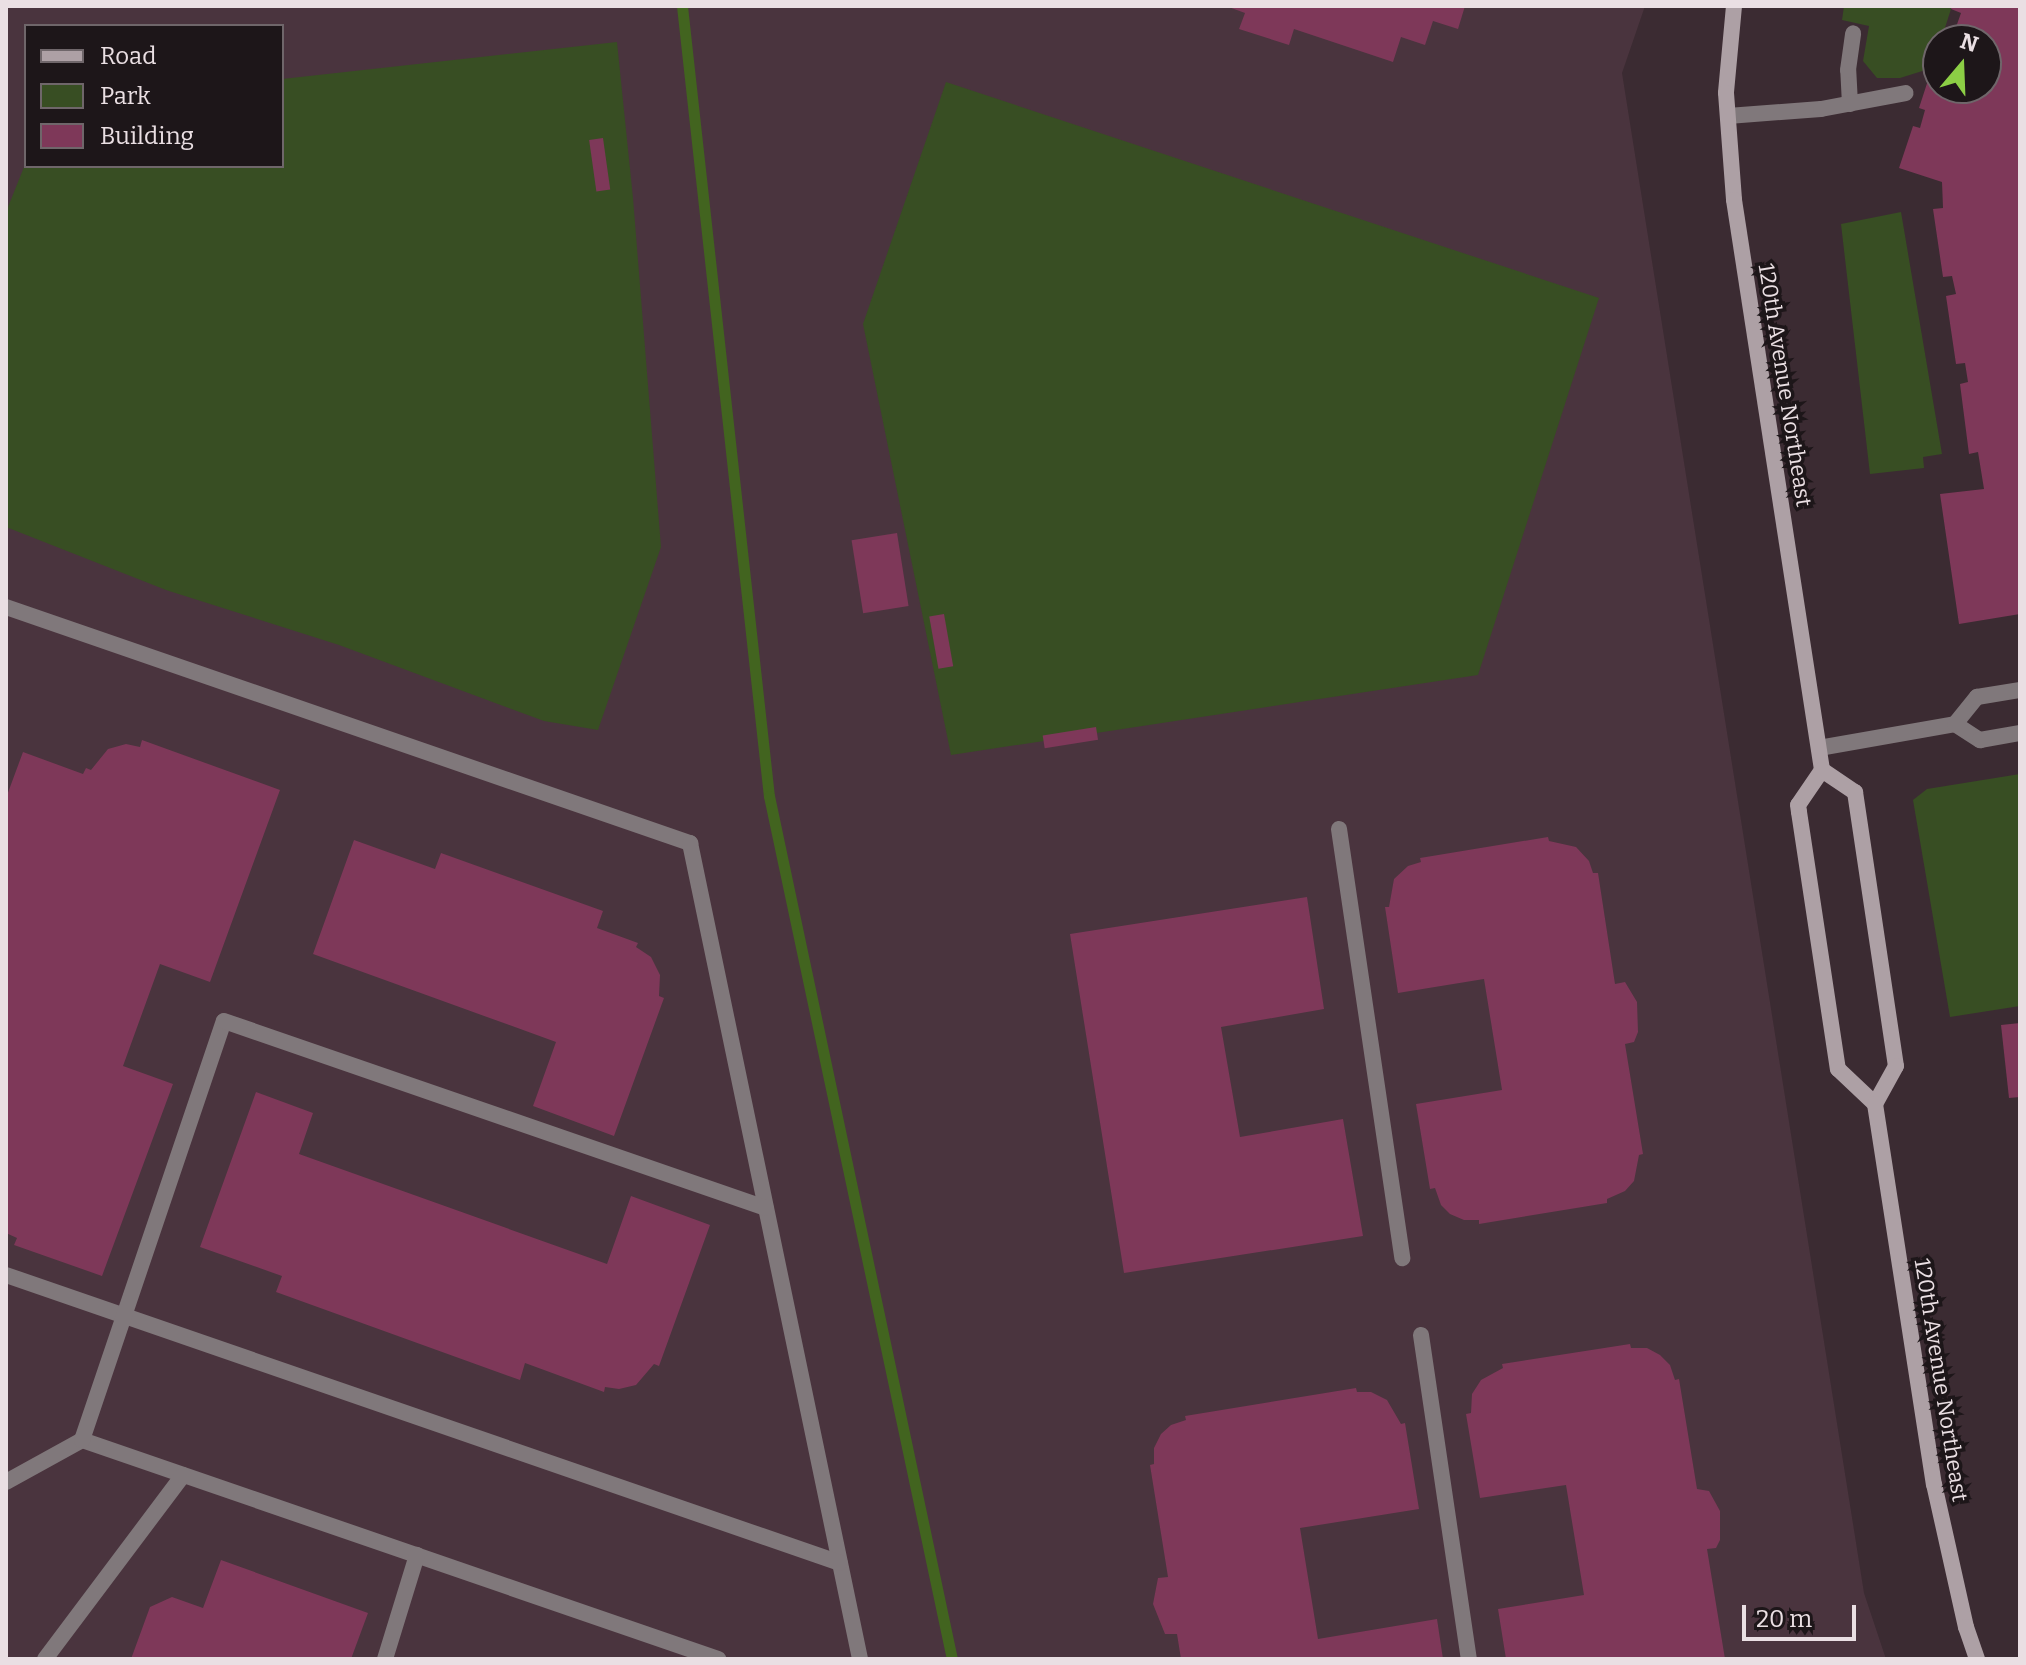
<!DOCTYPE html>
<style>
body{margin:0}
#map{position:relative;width:2026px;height:1665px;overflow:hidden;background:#3b2b32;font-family:Bitter,serif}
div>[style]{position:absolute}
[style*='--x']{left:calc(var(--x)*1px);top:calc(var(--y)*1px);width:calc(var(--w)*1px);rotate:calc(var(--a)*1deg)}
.built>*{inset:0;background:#4a343e}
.green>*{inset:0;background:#384e23}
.stream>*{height:11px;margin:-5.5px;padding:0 5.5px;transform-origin:5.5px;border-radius:5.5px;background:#42641f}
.building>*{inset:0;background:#7e3859;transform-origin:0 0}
.service>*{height:16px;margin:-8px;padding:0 8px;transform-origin:8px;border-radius:8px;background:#80787b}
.secondary>*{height:16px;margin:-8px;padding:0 8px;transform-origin:8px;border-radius:8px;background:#ada0a5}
span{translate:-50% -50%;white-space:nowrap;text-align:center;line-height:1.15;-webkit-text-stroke:7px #1d1619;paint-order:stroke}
.street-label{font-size:22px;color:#eadfe3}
.frame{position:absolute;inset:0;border:8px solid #eadfe3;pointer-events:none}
.legend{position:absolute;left:24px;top:24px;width:260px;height:144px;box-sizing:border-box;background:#1d1619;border:2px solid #6f666a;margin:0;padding:10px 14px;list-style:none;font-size:24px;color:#eadfe3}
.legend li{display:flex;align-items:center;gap:16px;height:40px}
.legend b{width:40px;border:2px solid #6f666a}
.north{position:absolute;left:1922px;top:24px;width:80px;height:80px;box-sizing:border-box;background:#1d1619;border:2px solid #6f666a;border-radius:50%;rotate:19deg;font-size:22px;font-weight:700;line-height:32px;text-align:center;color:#eadfe3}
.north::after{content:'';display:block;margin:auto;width:28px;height:36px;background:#8cce45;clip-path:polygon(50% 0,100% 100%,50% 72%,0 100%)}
.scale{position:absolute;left:1742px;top:1605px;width:114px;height:36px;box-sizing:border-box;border:4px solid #eadfe3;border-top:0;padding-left:10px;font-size:24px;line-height:28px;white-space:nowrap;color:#eadfe3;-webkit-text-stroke:6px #1d1619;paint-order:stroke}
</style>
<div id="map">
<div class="built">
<i style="clip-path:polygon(evenodd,6px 6px,1645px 6px,1622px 73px,1864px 1593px,1886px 1659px,6px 1659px,6px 6px,26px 26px,282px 26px,282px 166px,26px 166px,26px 26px)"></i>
</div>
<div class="green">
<i style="clip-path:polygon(1844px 6px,1952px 6px,1941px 40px,1938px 40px,1932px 68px,1900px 78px,1877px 78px,1863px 61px,1869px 26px,1842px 20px)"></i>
<i style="clip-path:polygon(617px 42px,633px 198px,661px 547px,598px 730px,544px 721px,339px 645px,166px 590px,6px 527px,6px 212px,26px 162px,26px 166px,282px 166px,282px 79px)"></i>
<i style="clip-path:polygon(946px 82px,1599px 298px,1478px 675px,951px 755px,863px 324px)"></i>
<i style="clip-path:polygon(1901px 212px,1942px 454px,1923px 457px,1924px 468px,1870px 474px,1841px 224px)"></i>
<i style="clip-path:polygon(2020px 774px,2020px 1006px,1950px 1017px,1913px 800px,1927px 789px)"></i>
</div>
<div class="stream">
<i style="--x:682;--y:6;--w:795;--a:83.72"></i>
<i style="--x:769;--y:796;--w:882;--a:78.03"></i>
</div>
<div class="building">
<i style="clip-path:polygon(1226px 6px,1465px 6px,1458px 29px,1433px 21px,1425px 45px,1401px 37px,1393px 62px,1294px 29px,1289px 45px,1239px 29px,1245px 13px)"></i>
<i style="clip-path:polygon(1952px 6px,2020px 6px,2020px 614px,1959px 624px,1940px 494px,1984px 489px,1978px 452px,1969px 454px,1960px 384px,1968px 382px,1965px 363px,1956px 364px,1946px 296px,1956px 294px,1952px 276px,1943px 277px,1933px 209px,1943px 208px,1942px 182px,1899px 168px,1913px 126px,1920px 128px,1925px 110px,1919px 108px,1932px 68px,1938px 70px,1938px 88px,1986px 88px,1986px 40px,1941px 40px,1946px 27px,1955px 30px,1961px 13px,1951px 9px)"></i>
<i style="left:603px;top:138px;width:52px;height:14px;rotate:82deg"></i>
<i style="left:897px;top:533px;width:74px;height:46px;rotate:81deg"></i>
<i style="left:944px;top:614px;width:53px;height:15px;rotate:80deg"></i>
<i style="left:1096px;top:727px;width:13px;height:54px;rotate:81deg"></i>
<i style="clip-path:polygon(142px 740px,280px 790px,210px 982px,160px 964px,123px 1066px,173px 1084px,102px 1276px,14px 1245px,17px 1238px,6px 1233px,6px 798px,23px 752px,83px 774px,86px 768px,91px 770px,108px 749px,126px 744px,140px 747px)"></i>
<i style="clip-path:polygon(1548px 837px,1549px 841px,1576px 847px,1589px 861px,1593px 873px,1598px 873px,1615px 984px,1625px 982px,1637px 1002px,1638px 1032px,1634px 1042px,1625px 1044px,1643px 1154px,1639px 1155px,1634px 1181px,1625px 1191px,1607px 1199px,1607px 1203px,1479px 1224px,1479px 1220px,1464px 1220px,1450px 1214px,1441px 1205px,1435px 1188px,1430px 1189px,1416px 1104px,1502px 1090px,1484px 979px,1398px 993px,1385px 907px,1389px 907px,1394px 879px,1408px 866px,1421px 862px,1420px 858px)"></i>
<i style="clip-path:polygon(354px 840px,435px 869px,441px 853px,603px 911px,597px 928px,638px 943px,636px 947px,651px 957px,660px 975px,659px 996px,664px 998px,614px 1136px,533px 1106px,556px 1042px,313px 954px)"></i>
<i style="clip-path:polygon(1307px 897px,1324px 1009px,1221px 1027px,1240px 1137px,1343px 1119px,1363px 1236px,1124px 1273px,1070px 934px)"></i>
<i style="clip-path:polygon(2020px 1023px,2020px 1097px,2009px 1098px,2001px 1025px)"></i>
<i style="clip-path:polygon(256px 1092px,313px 1113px,299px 1154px,607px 1264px,631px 1196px,710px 1225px,659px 1366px,654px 1364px,636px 1385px,619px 1389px,605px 1387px,604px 1392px,525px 1363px,520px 1380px,276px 1292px,282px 1276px,200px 1247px)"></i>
<i style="clip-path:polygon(1630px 1344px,1631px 1348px,1647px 1348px,1660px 1355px,1670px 1365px,1675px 1380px,1679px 1379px,1697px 1489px,1709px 1491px,1720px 1511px,1720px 1540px,1716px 1548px,1707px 1549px,1725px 1659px,1506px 1659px,1498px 1609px,1584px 1595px,1566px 1485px,1480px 1498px,1466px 1414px,1471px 1413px,1472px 1394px,1481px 1380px,1503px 1368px,1502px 1364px)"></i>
<i style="clip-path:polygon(1356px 1388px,1357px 1392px,1371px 1392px,1387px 1400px,1401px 1424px,1405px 1423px,1419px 1509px,1300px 1528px,1318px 1639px,1437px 1619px,1443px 1659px,1181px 1659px,1177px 1634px,1165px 1634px,1153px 1604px,1158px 1578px,1168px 1577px,1150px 1465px,1154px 1464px,1154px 1448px,1161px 1434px,1171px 1425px,1186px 1420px,1185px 1416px)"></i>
<i style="clip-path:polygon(221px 1560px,368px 1613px,351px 1659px,131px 1659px,150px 1607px,172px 1597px,203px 1608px)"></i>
</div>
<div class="service">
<i style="--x:1850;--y:104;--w:34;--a:-93"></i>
<i style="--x:1848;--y:70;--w:37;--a:-82"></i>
<i style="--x:1728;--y:116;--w:93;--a:-4.3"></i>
<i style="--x:1821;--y:109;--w:86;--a:-10.7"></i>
<i style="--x:6;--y:607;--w:724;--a:19.04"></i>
<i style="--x:690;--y:843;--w:834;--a:78.23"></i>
<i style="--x:1955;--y:724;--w:30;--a:33"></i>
<i style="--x:1980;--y:740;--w:41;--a:-9.9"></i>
<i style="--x:1819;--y:748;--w:138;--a:-10"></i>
<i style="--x:1955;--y:724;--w:35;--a:-51"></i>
<i style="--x:1977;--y:697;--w:44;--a:-9.2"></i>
<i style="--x:1339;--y:829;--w:434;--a:81.6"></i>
<i style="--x:6;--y:1275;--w:882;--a:19.05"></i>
<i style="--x:1421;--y:1335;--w:328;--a:81.6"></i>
<i style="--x:82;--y:1440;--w:673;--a:19"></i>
<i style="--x:6;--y:1482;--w:87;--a:-28.9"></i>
<i style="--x:82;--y:1440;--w:442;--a:-71.3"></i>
<i style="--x:224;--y:1021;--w:573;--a:19.04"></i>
<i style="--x:45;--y:1659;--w:230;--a:-53.1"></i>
<i style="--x:385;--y:1659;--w:109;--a:-72.9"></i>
</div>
<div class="secondary">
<i style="--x:1734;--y:6;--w:87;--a:95.3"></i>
<i style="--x:1726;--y:93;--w:107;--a:85.7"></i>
<i style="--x:1734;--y:200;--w:577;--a:81.22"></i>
<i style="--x:1822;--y:770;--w:42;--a:124.4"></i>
<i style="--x:1798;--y:805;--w:7;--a:82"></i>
<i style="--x:1799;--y:812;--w:260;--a:81.4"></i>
<i style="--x:1838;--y:1069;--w:51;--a:43.4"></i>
<i style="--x:1822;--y:770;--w:40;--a:34"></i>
<i style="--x:1855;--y:792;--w:277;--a:81.5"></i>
<i style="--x:1896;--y:1066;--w:43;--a:118.9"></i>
<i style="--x:1875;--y:1104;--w:385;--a:81.2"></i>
<i style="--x:1934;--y:1484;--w:147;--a:77.4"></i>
<i style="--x:1966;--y:1627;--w:34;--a:71"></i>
</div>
<div class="street-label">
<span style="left:1785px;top:385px;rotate:81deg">120th Avenue Northeast</span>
<span style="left:1941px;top:1380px;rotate:81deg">120th Avenue Northeast</span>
</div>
<div class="frame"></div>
<ul class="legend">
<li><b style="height:10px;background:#ada0a5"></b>Road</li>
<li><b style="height:22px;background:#384e23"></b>Park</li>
<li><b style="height:22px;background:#7e3859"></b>Building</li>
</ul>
<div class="north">N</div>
<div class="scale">20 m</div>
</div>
